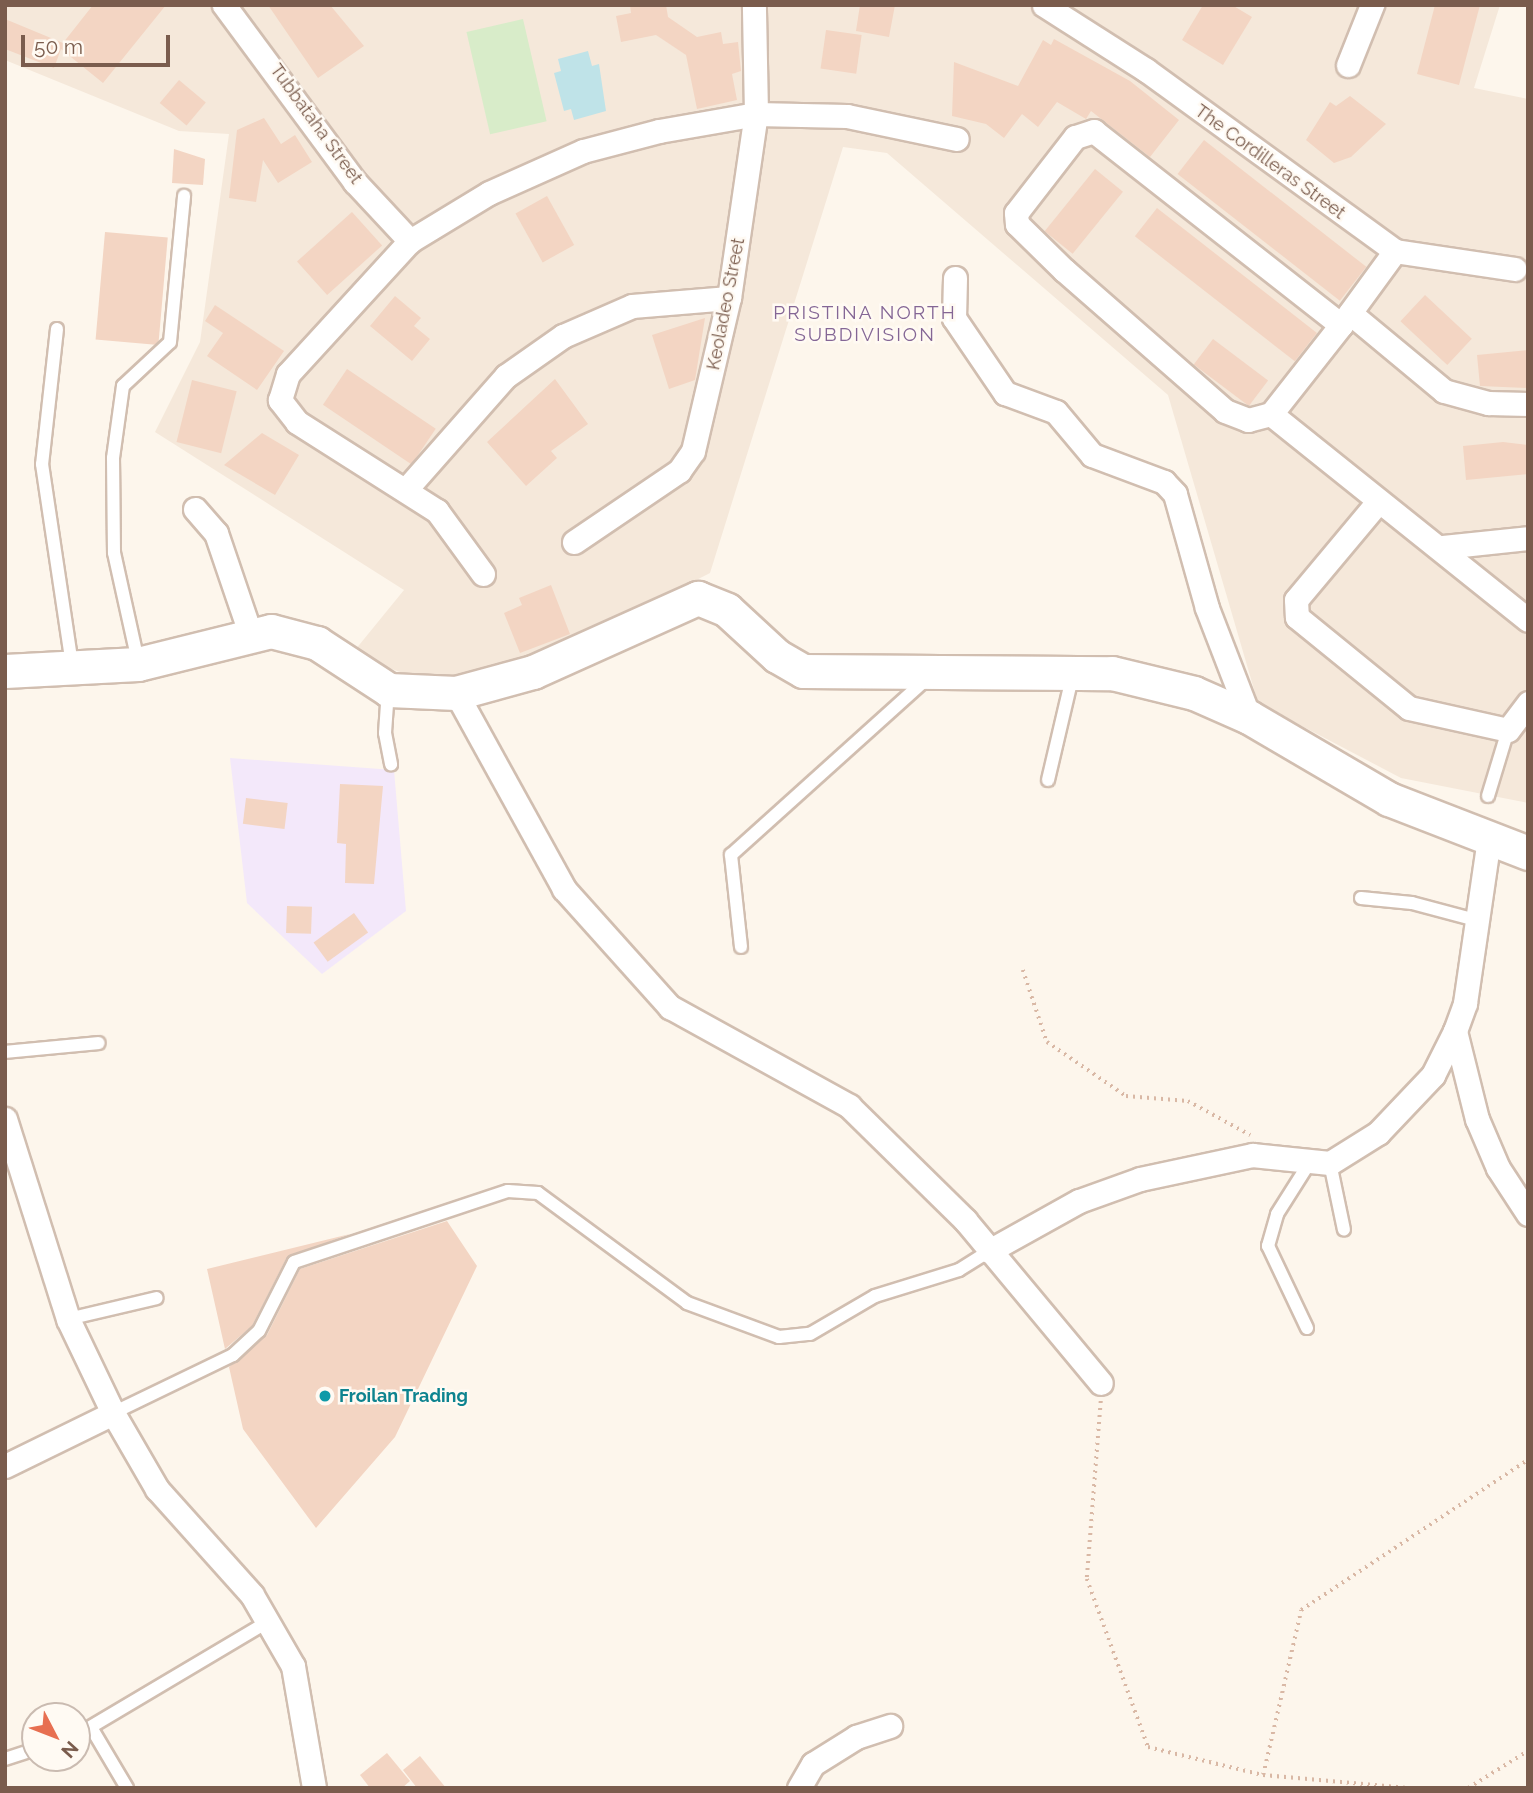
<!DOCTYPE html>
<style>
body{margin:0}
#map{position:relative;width:1533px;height:1793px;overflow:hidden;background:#fdf6ec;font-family:Raleway,sans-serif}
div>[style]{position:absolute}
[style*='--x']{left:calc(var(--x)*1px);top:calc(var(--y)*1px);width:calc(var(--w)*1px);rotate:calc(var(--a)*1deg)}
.residential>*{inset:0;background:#f5e8da}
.education>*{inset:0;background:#f3e8fa}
.green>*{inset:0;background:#d8ecc9;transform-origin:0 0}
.water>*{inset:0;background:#bfe3e8}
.building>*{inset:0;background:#f3d5c3;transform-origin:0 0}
.path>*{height:3.5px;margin-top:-1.75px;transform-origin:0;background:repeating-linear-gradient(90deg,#d9b8a5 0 2px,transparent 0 7px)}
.roads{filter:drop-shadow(2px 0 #d1beb0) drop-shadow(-2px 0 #d1beb0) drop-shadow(0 2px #d1beb0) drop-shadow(0 -2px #d1beb0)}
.lane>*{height:12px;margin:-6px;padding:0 6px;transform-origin:6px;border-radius:6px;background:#fff}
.street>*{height:23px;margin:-11.5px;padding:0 11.5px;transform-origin:11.5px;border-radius:11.5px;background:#fff}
.secondary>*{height:33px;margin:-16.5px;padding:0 16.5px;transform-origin:16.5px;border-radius:16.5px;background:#fff}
.dots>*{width:19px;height:19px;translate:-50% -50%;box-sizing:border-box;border:4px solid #fffaf3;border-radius:50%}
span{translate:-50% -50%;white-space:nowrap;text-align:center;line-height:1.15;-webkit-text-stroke:5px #fffaf3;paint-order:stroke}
.street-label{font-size:18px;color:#7a5c4d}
.culture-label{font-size:18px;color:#0d838f;font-weight:700}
.left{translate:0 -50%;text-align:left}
.neighbourhood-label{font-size:19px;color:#846695;letter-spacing:2px}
.frame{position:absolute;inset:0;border:7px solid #7a5c4d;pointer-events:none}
.north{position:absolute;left:21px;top:1702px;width:70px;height:70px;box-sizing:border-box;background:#fffaf3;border:2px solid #cabbb1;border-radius:50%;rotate:132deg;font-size:19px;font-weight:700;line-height:28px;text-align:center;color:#7a5c4d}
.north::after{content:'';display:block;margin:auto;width:24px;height:32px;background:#e76f51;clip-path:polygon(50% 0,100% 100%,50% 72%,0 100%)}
.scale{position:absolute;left:21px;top:35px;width:149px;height:32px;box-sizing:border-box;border:4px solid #7a5c4d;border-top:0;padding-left:9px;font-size:21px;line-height:24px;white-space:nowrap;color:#7a5c4d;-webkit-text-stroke:5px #fffaf3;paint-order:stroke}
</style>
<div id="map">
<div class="residential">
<i style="clip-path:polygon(5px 5px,1500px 5px,1474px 88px,1528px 99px,1528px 803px,1401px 778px,1258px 703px,1168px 395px,887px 153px,843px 147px,710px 573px,552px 654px,438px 685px,351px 655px,404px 590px,155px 432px,200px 342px,229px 134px,179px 131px,5px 60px)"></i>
</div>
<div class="education">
<i style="clip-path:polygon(230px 758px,394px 770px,406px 911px,322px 974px,247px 903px)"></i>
</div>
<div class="green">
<i style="left:523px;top:19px;width:105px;height:58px;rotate:77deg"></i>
</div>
<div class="water">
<i style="clip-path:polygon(588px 51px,592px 66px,599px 64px,606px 111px,574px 120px,571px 109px,564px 111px,554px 73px,561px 71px,558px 59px)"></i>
</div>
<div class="building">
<i style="clip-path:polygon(93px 5px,166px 5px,103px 83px,61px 49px,54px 68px,5px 49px,5px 19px,63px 43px)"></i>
<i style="clip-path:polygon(268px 5px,330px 5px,364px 46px,318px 78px)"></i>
<i style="clip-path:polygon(630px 5px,666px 5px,668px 17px,697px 37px,721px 32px,723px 44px,738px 42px,741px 71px,732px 74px,737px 100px,697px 109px,686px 55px,656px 35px,621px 42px,616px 16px,631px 13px)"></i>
<i style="clip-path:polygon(860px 5px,895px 5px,889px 37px,856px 31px)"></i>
<i style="clip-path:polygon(1203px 5px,1232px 5px,1252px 17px,1223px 65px,1182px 40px)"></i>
<i style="clip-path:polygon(1435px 5px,1480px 5px,1459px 85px,1417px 74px)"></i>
<i style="left:826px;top:30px;width:36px;height:39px;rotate:8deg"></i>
<i style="clip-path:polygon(1054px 39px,1130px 81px,1179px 120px,1150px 157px,1091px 111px,1086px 119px,1057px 102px,1038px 127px,1022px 114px,1004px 138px,986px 124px,952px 116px,954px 62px,1018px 86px,1043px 40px,1051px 45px)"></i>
<i style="left:179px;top:80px;width:35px;height:30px;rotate:40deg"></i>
<i style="clip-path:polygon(1350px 96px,1386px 124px,1351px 157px,1334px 163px,1306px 140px,1330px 102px,1336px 106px)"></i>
<i style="clip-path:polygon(264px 118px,281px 144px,295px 135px,312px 162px,278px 183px,263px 160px,256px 202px,229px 198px,237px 130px)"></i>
<i style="left:1204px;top:140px;width:206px;height:43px;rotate:38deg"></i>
<i style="clip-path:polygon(174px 149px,205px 159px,203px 185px,172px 183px)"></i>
<i style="left:1095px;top:169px;width:36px;height:80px;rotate:39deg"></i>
<i style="left:547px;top:196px;width:56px;height:36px;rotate:61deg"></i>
<i style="left:1157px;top:208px;width:203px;height:36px;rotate:38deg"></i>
<i style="left:352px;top:212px;width:45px;height:74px;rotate:48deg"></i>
<i style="left:105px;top:232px;width:63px;height:108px;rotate:5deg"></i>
<i style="left:1425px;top:295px;width:64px;height:36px;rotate:43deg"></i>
<i style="clip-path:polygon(395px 296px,421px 318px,414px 326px,430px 339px,412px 361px,370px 326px)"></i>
<i style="clip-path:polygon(215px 305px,284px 351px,257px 390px,207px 356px,223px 333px,205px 321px)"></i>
<i style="clip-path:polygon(705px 318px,695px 380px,669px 389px,652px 335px)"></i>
<i style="left:1213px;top:339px;width:69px;height:32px;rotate:37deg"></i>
<i style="clip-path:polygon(1528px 350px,1528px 388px,1480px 386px,1477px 355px)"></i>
<i style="left:347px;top:369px;width:107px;height:43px;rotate:34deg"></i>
<i style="clip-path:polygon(555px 379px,588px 424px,551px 451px,557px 458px,526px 486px,487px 442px)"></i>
<i style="left:192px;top:380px;width:46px;height:64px;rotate:14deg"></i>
<i style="clip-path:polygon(262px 433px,299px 455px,275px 495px,224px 465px)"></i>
<i style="clip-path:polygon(1503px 442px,1528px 445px,1528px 474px,1466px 480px,1463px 446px)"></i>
<i style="clip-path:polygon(551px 585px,570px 634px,520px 653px,504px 613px,522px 605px,519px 598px)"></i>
<i style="clip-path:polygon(340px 784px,383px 786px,374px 884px,345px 883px,346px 844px,337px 843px)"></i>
<i style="left:246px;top:798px;width:42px;height:26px;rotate:7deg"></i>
<i style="left:287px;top:906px;width:25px;height:27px;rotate:2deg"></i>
<i style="left:354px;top:913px;width:24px;height:50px;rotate:54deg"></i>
<i style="clip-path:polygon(447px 1221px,477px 1266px,395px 1437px,316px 1528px,243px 1429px,229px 1367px,267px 1335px,300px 1269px)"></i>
<i style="clip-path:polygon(350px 1234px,287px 1257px,252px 1326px,225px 1349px,207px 1269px)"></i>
<i style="clip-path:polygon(387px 1753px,410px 1781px,402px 1788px,370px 1788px,360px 1775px)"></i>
<i style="clip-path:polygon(420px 1756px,446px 1788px,417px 1788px,403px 1770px)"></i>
</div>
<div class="path">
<i style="--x:1023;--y:970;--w:76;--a:71.6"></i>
<i style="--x:1047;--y:1042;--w:96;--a:34.4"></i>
<i style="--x:1126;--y:1096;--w:62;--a:4.6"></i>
<i style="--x:1188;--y:1101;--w:71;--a:28.7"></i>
<i style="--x:1101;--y:1401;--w:179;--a:94.5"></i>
<i style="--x:1087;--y:1579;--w:179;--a:70"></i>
<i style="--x:1148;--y:1747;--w:118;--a:13.7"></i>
<i style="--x:1263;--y:1775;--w:146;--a:5.1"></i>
<i style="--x:1263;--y:1775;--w:169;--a:-77"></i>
<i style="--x:1301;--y:1610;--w:272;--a:-33.5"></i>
<i style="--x:1468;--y:1788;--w:70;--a:-31.7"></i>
</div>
<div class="roads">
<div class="lane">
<i style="--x:57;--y:329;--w:136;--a:96.3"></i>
<i style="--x:42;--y:464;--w:203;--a:81.5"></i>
<i style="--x:138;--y:661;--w:111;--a:-102.5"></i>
<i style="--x:114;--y:553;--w:95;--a:-90.6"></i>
<i style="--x:113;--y:458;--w:73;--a:-82.1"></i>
<i style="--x:123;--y:386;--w:64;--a:-43.1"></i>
<i style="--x:170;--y:342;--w:147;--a:-84.5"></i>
<i style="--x:388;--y:690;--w:43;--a:94"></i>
<i style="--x:385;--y:733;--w:32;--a:79"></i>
<i style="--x:1048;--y:780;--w:110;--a:-76.8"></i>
<i style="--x:1488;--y:796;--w:69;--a:-73.1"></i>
<i style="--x:1361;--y:898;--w:51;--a:5.6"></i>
<i style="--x:1412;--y:903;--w:66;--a:14.9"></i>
<i style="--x:741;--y:947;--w:93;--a:-96.2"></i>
<i style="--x:731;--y:855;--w:266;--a:-42"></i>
<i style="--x:5;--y:1052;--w:94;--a:-5.5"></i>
<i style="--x:1330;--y:1163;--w:68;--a:78.2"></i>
<i style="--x:68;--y:1319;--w:91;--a:-13.3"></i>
<i style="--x:1307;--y:1328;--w:91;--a:-115.4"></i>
<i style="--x:1268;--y:1246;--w:33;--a:-74"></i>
<i style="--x:1277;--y:1214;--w:58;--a:-57.7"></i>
<i style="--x:113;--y:1413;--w:133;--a:-25.8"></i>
<i style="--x:233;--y:1355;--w:35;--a:-43"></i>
<i style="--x:259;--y:1331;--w:77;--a:-63.1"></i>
<i style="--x:294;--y:1262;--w:225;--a:-18.4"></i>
<i style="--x:508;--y:1191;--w:30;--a:4"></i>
<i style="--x:538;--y:1193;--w:185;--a:36.4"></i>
<i style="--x:687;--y:1303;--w:98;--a:20.3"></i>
<i style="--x:779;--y:1337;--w:31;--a:-6"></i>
<i style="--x:810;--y:1334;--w:75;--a:-30.3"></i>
<i style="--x:875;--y:1296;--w:88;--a:-17.2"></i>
<i style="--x:959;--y:1270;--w:36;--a:-32"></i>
<i style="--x:92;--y:1729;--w:69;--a:59.3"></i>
<i style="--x:77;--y:1735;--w:223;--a:-30.7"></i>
<i style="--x:5;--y:1759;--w:32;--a:-18"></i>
</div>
<div class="street">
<i style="--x:224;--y:5;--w:220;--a:53.5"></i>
<i style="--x:355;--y:182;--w:81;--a:47"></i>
<i style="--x:1044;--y:5;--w:121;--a:32.5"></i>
<i style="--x:1146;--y:70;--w:308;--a:36"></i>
<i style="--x:1395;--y:251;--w:121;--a:8.5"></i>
<i style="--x:1348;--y:65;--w:65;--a:-68.2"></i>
<i style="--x:955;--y:278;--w:40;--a:91.4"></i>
<i style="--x:954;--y:318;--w:91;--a:55.8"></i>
<i style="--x:1005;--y:393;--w:54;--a:20.4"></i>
<i style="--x:1056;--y:412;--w:56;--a:50.1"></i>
<i style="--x:1092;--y:455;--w:77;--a:20.6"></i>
<i style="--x:1164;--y:482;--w:16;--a:47"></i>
<i style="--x:1175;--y:494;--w:118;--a:74.3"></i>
<i style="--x:1207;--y:608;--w:117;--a:68.9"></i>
<i style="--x:1350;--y:313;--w:122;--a:39.7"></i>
<i style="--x:1444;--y:391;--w:46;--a:15.3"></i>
<i style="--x:1488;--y:403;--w:40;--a:1.4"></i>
<i style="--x:1341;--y:325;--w:314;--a:-141.9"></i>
<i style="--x:1094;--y:131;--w:20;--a:162"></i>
<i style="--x:1075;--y:137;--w:96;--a:127.8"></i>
<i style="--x:1016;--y:213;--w:11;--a:85"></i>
<i style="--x:1017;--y:224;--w:66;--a:44.4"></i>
<i style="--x:1064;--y:270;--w:214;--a:41.2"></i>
<i style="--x:1225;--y:411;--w:25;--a:21"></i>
<i style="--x:1248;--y:420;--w:24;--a:-15"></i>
<i style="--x:1271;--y:414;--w:113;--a:-51.8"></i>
<i style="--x:1341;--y:325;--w:92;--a:-53.9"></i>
<i style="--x:1271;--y:414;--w:329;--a:38.7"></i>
<i style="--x:408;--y:487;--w:148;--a:-48.6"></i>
<i style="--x:506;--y:376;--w:70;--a:-35.1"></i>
<i style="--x:563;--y:336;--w:75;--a:-23.5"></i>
<i style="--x:632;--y:306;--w:97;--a:-4.7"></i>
<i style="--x:1377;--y:503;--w:126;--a:129.9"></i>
<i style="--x:1296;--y:600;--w:17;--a:87"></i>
<i style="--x:1297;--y:617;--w:144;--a:39.1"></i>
<i style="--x:1409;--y:708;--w:101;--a:12.5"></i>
<i style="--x:1508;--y:730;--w:34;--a:-53"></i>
<i style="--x:195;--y:509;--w:32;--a:49"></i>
<i style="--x:216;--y:533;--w:106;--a:71.2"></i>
<i style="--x:574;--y:542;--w:127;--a:-34.1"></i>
<i style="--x:679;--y:471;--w:24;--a:-55"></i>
<i style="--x:693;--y:451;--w:157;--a:-76.8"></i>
<i style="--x:729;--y:298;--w:186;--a:-81.7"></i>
<i style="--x:756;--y:114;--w:109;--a:-91.1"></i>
<i style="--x:1443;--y:547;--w:85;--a:-6"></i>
<i style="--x:483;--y:574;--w:78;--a:-126.1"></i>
<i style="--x:437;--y:511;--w:166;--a:-147.6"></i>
<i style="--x:297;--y:422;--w:28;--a:-128"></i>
<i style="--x:280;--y:400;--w:27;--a:-73"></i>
<i style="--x:288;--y:374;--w:180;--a:-47.5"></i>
<i style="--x:410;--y:241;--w:92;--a:-31.3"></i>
<i style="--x:489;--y:193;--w:103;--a:-24.1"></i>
<i style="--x:583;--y:151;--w:79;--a:-14.7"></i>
<i style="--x:659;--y:131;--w:98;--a:-9.9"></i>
<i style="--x:756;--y:114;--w:91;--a:1.3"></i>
<i style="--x:847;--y:116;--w:112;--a:11.8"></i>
<i style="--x:456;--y:693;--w:224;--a:61.1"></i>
<i style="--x:564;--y:889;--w:159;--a:48.1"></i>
<i style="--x:670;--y:1007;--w:205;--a:28.9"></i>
<i style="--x:849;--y:1106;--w:163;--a:44.5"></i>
<i style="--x:965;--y:1220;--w:212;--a:50.2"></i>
<i style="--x:1455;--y:1031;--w:91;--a:76"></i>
<i style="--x:1477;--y:1119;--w:53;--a:66.8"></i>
<i style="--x:1498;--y:1168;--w:55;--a:56.9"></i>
<i style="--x:5;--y:1119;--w:210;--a:72.5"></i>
<i style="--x:68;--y:1319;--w:104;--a:64.4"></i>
<i style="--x:113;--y:1413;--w:88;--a:59.9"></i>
<i style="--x:157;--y:1489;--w:142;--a:48.1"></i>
<i style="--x:252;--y:1595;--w:82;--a:60"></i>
<i style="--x:293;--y:1666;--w:124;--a:80.2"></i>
<i style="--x:989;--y:1251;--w:103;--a:-29.1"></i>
<i style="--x:1079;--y:1201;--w:65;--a:-19.8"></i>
<i style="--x:1140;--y:1179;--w:115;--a:-12.1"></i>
<i style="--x:1252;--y:1155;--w:78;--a:5.9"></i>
<i style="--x:1330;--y:1163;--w:57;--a:-32"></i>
<i style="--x:1378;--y:1133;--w:80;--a:-46.5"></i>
<i style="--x:1433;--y:1075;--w:49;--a:-63.4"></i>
<i style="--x:1455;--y:1031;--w:30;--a:-70"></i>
<i style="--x:1465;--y:1003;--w:167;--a:-81.7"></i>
<i style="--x:5;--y:1466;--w:120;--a:-26.1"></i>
<i style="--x:799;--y:1788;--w:28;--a:-60"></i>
<i style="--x:813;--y:1764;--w:51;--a:-32.1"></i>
<i style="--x:856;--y:1737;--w:36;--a:-18"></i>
</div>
<div class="secondary">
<i style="--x:5;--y:671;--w:133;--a:-3"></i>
<i style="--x:138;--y:664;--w:137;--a:-13.9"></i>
<i style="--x:271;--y:631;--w:48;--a:14.6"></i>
<i style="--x:317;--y:643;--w:86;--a:33.1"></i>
<i style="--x:389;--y:690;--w:67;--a:2.6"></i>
<i style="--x:456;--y:693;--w:80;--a:-15.3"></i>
<i style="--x:533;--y:672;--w:181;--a:-24.2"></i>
<i style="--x:698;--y:598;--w:31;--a:22"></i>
<i style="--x:727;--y:610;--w:68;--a:42.6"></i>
<i style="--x:777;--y:656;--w:30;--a:30"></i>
<i style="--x:803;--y:671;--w:309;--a:0.4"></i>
<i style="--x:1112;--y:673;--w:84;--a:13.7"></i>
<i style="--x:1194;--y:693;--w:60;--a:23.6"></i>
<i style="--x:1249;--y:717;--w:162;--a:30.4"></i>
<i style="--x:1389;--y:799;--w:149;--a:21.2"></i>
</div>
</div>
<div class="dots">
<i style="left:325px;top:1396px;background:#0f9aa8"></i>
</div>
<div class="street-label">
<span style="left:316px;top:124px;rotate:54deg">Tubbataha Street</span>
<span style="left:1270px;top:162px;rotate:36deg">The Cordilleras Street</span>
<span style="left:726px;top:304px;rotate:-79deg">Keoladeo Street</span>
</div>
<div class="culture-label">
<span class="left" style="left:339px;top:1396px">Froilan Trading</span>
</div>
<div class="neighbourhood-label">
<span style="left:865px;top:324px">PRISTINA NORTH<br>SUBDIVISION</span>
</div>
<div class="frame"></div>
<div class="north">N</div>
<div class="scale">50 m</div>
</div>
